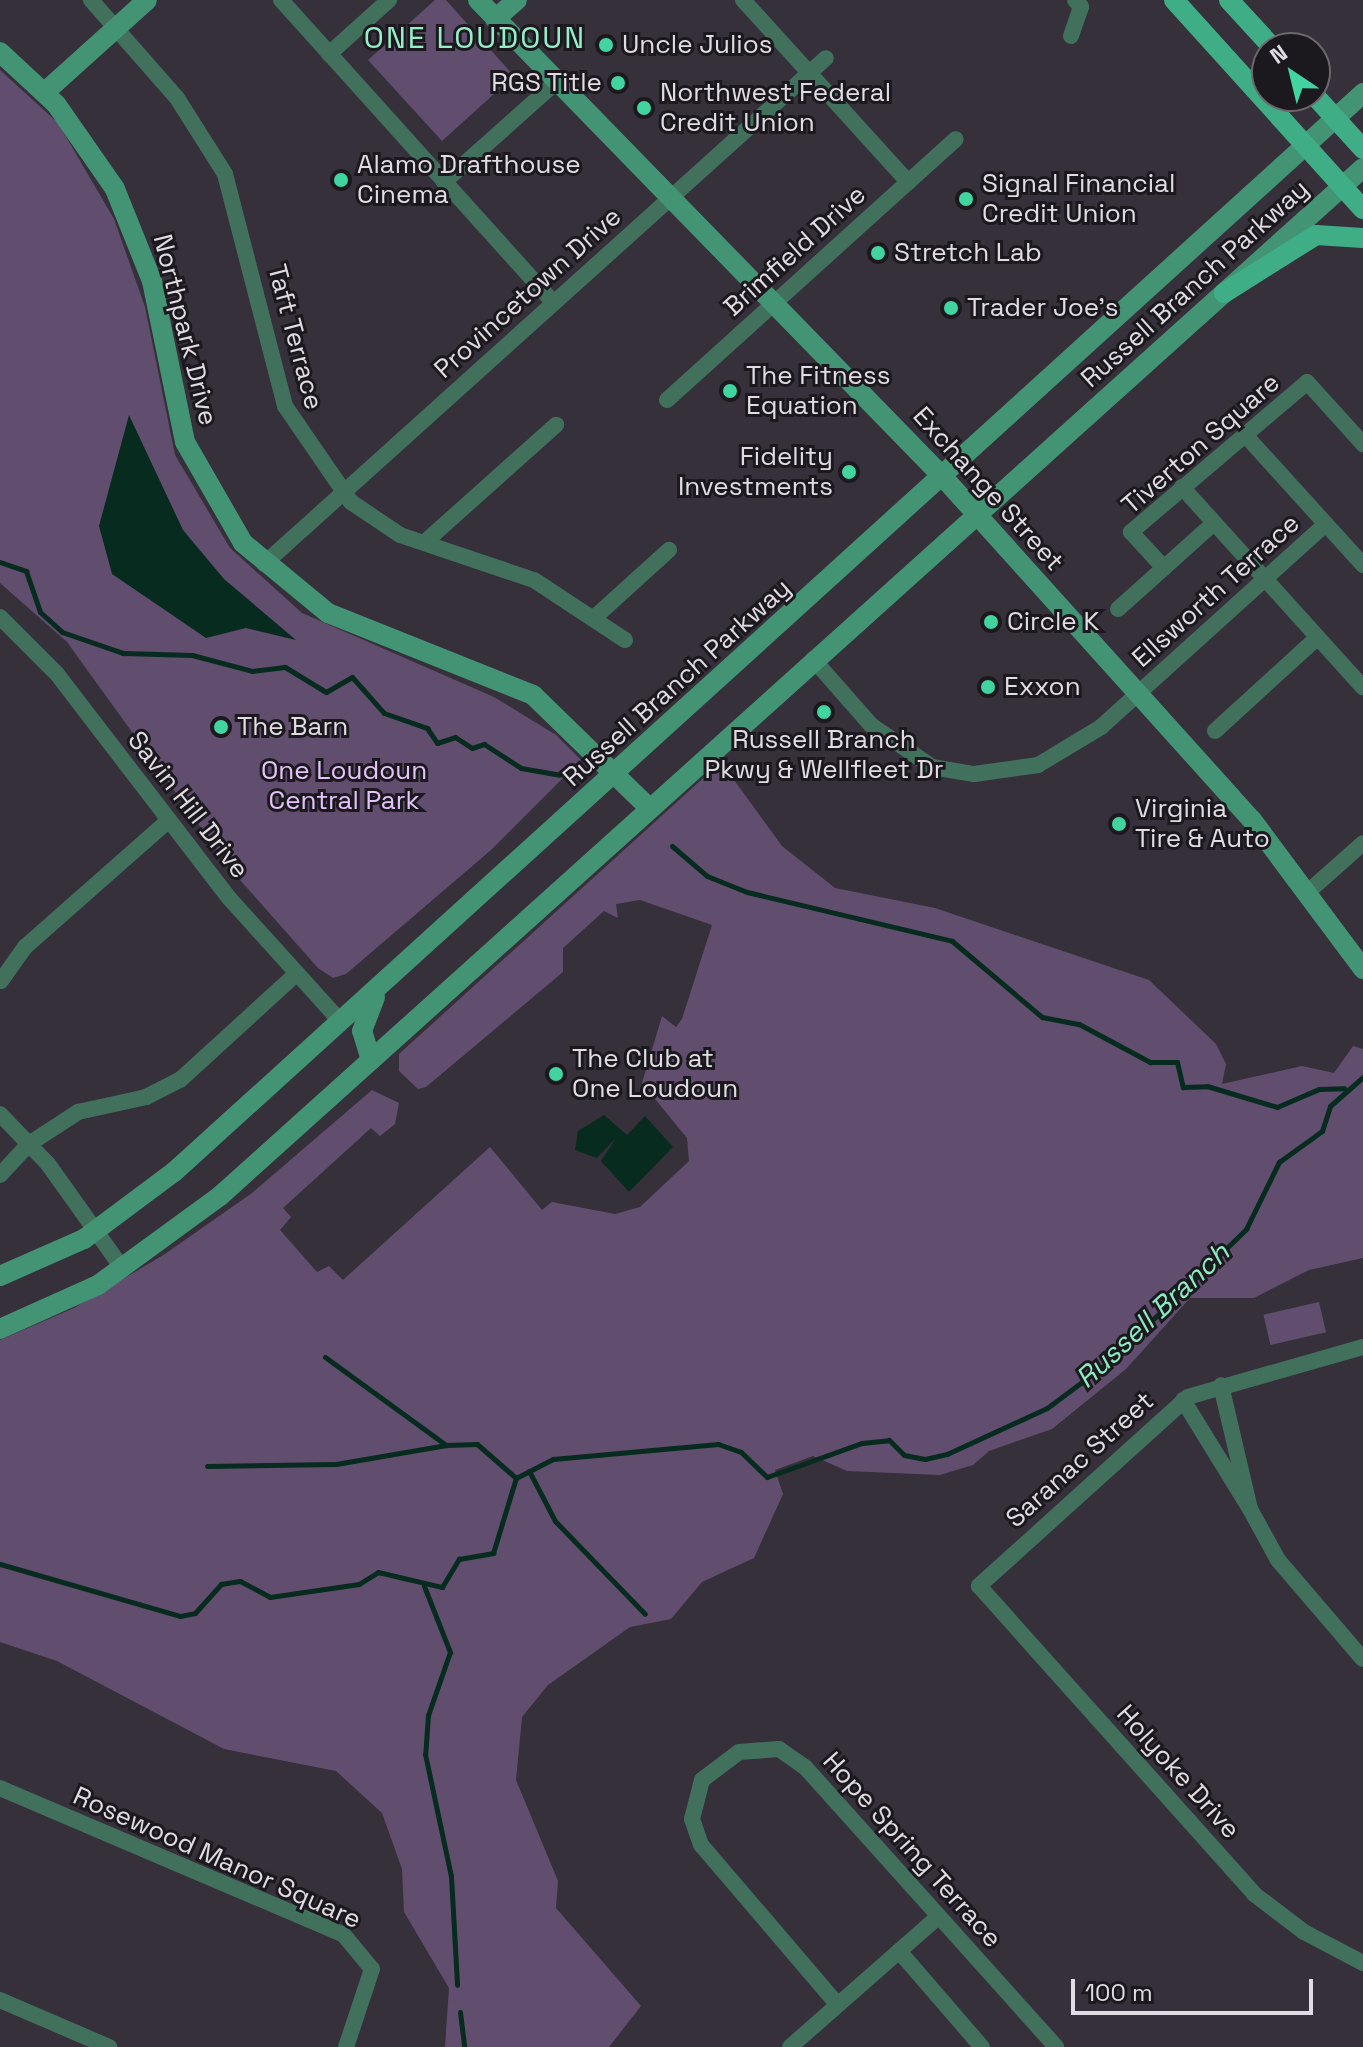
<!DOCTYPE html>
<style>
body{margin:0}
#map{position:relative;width:1363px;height:2047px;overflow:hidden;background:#36303b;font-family:"Space Grotesk",sans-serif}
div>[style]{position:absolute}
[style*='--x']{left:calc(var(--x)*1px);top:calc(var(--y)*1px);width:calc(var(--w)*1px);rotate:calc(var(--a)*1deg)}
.green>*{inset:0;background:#614e6e;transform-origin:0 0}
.water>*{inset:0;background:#072b1e}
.stream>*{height:5px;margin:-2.5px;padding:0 2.5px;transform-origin:2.5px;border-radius:2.5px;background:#072b1e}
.street>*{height:16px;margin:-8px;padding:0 8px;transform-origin:8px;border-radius:8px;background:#41715d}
.secondary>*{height:20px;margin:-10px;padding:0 10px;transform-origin:10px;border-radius:10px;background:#429475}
.primary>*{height:20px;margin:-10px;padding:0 10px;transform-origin:10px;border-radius:10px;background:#3fae86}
.dots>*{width:22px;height:22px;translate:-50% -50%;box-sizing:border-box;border:4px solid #1c191e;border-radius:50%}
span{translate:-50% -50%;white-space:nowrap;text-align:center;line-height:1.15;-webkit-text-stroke:6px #1c191e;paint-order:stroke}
.poi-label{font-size:26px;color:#e1dce4}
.left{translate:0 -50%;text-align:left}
.right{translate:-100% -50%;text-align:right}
.street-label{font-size:26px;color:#e1dce4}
.park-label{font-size:26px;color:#e4c2fc}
.water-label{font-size:28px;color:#8cedc5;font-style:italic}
.quarter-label{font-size:30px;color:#96eec9;letter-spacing:2px}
.north{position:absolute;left:1251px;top:32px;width:80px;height:80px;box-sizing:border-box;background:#1c191e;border:2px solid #6b676d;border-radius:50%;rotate:325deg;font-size:22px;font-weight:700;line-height:32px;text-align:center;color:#e1dce4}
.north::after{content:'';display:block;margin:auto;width:28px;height:36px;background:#41d4a1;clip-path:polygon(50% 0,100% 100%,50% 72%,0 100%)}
.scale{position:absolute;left:1071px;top:1979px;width:242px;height:36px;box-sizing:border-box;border:4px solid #e1dce4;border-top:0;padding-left:10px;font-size:24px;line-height:28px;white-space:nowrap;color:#e1dce4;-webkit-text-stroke:6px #1c191e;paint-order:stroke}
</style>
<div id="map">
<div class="green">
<i style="clip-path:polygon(435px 0,446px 0,514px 76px,442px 141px,368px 60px)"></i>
<i style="clip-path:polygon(0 70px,58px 123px,114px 219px,145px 307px,175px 455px,230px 548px,302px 613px,494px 697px,556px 735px,581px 760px,491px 850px,346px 974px,333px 978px,318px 968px,233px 872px,67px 642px,0 583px)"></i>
<i style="clip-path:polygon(721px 762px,782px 846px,835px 888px,935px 908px,1149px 980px,1216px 1044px,1226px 1064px,1222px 1084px,1302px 1066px,1334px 1073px,1353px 1046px,1363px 1049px,1363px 1258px,1309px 1270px,1254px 1298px,1190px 1298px,1126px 1369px,1052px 1429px,989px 1451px,973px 1465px,940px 1475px,847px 1471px,813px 1456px,775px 1470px,783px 1494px,754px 1558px,702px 1582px,671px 1619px,630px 1627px,548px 1685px,522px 1717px,516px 1780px,558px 1881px,556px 1908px,641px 2006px,609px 2047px,445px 2047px,449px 1988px,404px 1912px,402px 1869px,382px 1813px,336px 1771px,224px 1749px,57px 1661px,0 1642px,0 1340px,74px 1308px,165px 1254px,252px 1193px,372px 1090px,399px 1103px,395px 1124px,380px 1136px,371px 1128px,283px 1208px,291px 1217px,280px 1230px,317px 1272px,329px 1266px,343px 1280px,490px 1147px,542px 1210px,552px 1202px,615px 1214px,640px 1207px,689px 1161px,687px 1138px,642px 1083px,662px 1016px,676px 1027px,682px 1019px,712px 925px,640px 900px,616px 904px,618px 918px,604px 911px,563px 948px,563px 972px,426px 1087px,418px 1089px,399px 1071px,399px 1054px)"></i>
<i style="left:1319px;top:1302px;width:31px;height:57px;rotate:77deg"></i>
</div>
<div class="water">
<i style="clip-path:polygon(129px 415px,183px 530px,224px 579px,296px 640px,246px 628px,206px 638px,112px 574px,99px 526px)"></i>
<i style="clip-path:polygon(604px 1115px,627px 1135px,645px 1116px,673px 1147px,629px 1192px,601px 1161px,616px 1138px,597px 1158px,575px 1150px,578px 1131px)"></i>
</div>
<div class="stream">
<i style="--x:0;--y:562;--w:28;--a:19"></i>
<i style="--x:26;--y:571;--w:43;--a:71.1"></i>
<i style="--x:40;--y:612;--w:30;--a:42"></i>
<i style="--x:62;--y:632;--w:65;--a:19"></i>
<i style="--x:123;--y:653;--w:69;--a:1.7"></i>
<i style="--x:192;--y:655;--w:62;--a:14.9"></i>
<i style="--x:252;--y:671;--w:33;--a:-7"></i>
<i style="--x:285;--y:667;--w:48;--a:31.4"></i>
<i style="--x:326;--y:692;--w:30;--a:-30"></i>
<i style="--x:352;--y:677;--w:48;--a:48.4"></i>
<i style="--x:384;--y:713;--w:46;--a:19.2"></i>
<i style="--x:427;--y:728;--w:18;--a:56"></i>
<i style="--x:437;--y:743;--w:19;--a:-18"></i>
<i style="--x:455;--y:737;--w:20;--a:33"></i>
<i style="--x:472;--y:748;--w:13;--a:-18"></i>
<i style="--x:484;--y:744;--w:44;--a:33"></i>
<i style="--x:521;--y:768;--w:39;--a:10"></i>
<i style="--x:672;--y:846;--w:46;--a:40.6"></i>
<i style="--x:707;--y:876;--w:43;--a:21.8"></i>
<i style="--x:747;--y:892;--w:211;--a:13.4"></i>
<i style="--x:952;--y:941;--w:118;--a:40.2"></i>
<i style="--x:1042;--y:1017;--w:38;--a:11"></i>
<i style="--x:1079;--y:1024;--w:81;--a:28.2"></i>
<i style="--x:1150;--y:1062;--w:27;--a:0"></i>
<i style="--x:1177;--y:1062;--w:26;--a:77"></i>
<i style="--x:1183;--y:1087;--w:24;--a:-2"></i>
<i style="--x:1207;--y:1086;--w:73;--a:16.7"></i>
<i style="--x:1277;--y:1107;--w:46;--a:-23.2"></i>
<i style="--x:1319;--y:1089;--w:25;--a:-2"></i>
<i style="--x:325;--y:1357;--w:150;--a:36"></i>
<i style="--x:446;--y:1445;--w:31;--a:-2"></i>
<i style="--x:477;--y:1444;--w:52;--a:41.1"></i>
<i style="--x:207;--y:1466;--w:129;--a:-0.9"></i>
<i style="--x:336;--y:1464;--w:112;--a:-9.8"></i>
<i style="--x:529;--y:1471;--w:56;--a:62.5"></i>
<i style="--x:555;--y:1521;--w:129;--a:45.9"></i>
<i style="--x:0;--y:1564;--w:187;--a:16.1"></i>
<i style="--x:180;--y:1616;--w:15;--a:-11"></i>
<i style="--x:195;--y:1613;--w:39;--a:-48"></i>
<i style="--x:221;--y:1584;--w:19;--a:-9"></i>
<i style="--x:240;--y:1581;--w:34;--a:28"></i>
<i style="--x:270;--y:1597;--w:90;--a:-8.3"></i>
<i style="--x:359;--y:1584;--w:22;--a:-32"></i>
<i style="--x:378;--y:1572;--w:66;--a:13.2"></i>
<i style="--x:442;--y:1587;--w:33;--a:-59"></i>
<i style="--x:459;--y:1559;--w:35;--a:-10"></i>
<i style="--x:493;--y:1553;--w:78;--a:-73"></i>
<i style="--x:516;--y:1478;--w:42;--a:-27.2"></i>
<i style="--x:553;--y:1459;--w:166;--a:-5.2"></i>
<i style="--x:718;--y:1444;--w:24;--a:19"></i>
<i style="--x:741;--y:1452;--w:36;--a:44"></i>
<i style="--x:767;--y:1477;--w:101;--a:-19.7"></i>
<i style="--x:862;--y:1443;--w:27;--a:-6"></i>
<i style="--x:889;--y:1440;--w:21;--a:45"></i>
<i style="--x:904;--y:1455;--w:21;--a:11"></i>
<i style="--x:925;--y:1459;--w:23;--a:-13"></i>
<i style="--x:947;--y:1454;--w:110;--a:-24.7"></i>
<i style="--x:1047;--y:1408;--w:79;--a:-36.7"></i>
<i style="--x:1110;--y:1361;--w:190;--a:-44.1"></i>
<i style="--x:1246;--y:1229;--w:75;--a:-63.8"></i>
<i style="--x:1279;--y:1162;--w:53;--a:-35.8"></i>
<i style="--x:1322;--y:1131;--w:26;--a:-72"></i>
<i style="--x:1330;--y:1106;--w:44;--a:-41.3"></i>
<i style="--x:424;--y:1586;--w:71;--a:68.5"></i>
<i style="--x:450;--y:1652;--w:67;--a:109.2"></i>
<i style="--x:428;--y:1715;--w:39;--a:94"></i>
<i style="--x:425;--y:1754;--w:125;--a:78"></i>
<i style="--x:451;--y:1876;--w:109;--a:86.8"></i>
<i style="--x:460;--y:2012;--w:35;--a:83"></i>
</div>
<div class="street">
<i style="--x:91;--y:0;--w:130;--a:48.7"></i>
<i style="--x:177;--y:98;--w:90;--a:57.7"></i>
<i style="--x:225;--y:174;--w:240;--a:75.5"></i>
<i style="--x:285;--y:406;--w:116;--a:55.5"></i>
<i style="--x:351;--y:502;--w:59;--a:34"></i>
<i style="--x:400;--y:535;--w:141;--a:18.6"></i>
<i style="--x:534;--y:580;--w:109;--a:33.4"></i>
<i style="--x:281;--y:0;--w:406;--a:48"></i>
<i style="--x:743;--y:0;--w:246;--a:47.8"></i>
<i style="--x:1071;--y:36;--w:31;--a:-71"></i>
<i style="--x:1081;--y:7;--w:9;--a:-131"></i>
<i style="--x:329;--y:54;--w:81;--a:-42"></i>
<i style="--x:444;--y:182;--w:149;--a:-41.7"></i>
<i style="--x:667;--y:400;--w:389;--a:-42.1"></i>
<i style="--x:1247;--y:437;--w:173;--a:47.8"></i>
<i style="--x:1182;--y:487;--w:270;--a:47.9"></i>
<i style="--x:425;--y:542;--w:176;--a:-41.8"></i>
<i style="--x:264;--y:564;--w:756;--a:-42"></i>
<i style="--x:1164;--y:568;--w:49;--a:-132.5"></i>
<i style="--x:1131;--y:532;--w:231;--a:-40.4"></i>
<i style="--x:1307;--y:382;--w:84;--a:47.9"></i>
<i style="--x:1118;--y:609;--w:129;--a:-41.9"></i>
<i style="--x:0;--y:617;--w:81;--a:45"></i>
<i style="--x:57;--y:674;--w:282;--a:52.5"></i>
<i style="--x:229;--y:898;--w:166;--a:47.9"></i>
<i style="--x:595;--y:617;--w:100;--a:-42.2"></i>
<i style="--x:813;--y:659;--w:88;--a:48.7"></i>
<i style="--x:871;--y:725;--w:74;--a:34.5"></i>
<i style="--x:932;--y:767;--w:43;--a:9.5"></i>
<i style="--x:974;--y:774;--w:65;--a:-8"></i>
<i style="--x:1038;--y:765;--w:74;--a:-31.1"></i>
<i style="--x:1101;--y:727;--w:303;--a:-42.1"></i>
<i style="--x:1215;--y:731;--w:139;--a:-42.4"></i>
<i style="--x:1309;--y:891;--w:72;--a:-41.6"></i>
<i style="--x:1;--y:981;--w:42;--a:-54.8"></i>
<i style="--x:25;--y:947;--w:192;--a:-41.4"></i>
<i style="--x:0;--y:1114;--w:69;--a:46.2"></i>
<i style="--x:48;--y:1164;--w:129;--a:54.5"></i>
<i style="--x:0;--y:1175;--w:42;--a:-46.9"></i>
<i style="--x:29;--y:1144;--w:59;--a:-33.1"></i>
<i style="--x:78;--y:1112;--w:70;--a:-12.4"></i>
<i style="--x:146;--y:1097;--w:38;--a:-27"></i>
<i style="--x:180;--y:1080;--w:157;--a:-42.4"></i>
<i style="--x:1363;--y:1347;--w:182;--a:164.1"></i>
<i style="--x:1188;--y:1397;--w:282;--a:137.9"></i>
<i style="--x:979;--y:1586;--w:413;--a:48.2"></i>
<i style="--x:1254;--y:1894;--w:63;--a:37.2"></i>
<i style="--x:1304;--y:1932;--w:67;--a:27.7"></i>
<i style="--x:1183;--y:1400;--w:128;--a:58.4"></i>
<i style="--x:1250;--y:1509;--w:127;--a:-103.2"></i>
<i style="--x:1250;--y:1509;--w:58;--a:61.2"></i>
<i style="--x:1278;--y:1560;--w:130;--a:49.4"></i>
<i style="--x:0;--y:1788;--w:373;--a:23.1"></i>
<i style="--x:343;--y:1934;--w:45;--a:50.4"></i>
<i style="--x:372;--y:1969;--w:82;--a:108.4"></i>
<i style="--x:899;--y:1951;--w:127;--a:49.2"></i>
<i style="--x:0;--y:2000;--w:119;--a:23.3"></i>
<i style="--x:837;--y:2004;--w:209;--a:-130.5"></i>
<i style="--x:701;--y:1845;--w:28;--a:-109"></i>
<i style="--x:692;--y:1819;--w:40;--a:-75.6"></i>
<i style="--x:702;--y:1780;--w:46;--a:-37.1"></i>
<i style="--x:739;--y:1752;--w:40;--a:-4.3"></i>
<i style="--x:779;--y:1749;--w:32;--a:35"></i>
<i style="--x:805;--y:1767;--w:376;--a:48.1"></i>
<i style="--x:790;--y:2047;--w:198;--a:-41.3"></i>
</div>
<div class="secondary">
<i style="--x:478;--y:0;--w:666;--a:45.73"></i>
<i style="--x:943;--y:477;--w:462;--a:48"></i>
<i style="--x:1252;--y:820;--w:186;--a:53.3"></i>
<i style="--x:495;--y:19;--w:29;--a:-41"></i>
<i style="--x:0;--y:52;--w:76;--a:42.9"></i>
<i style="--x:56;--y:104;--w:103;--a:55.2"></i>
<i style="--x:115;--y:189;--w:99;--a:68.1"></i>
<i style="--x:152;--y:281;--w:164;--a:78.4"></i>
<i style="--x:185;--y:442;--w:116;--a:60.1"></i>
<i style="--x:243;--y:543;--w:110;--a:39.5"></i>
<i style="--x:328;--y:613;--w:221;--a:21.8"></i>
<i style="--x:533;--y:695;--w:162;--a:44.2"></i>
<i style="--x:45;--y:92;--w:137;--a:-42"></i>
<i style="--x:371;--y:1060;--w:30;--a:-107"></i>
<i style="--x:362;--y:1031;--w:36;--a:-69"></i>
<i style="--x:0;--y:1276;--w:92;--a:-23.8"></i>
<i style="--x:84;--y:1239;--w:112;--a:-36.7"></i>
<i style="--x:174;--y:1172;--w:1606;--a:-42.22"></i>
<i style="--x:0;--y:1329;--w:107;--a:-24.2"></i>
<i style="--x:98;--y:1285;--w:151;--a:-36.1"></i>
<i style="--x:220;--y:1196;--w:1537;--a:-41.97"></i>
</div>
<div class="primary">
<i style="--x:1174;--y:0;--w:282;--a:47.9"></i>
<i style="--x:1229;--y:0;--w:65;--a:47.5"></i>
<i style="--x:1315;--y:96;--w:72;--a:47.8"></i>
<i style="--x:1224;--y:293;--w:109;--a:-32.2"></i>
<i style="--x:1316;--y:235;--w:47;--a:3.7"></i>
</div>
<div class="dots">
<i style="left:606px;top:45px;background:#41d4a1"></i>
<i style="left:618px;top:83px;background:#41d4a1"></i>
<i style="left:644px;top:108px;background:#41d4a1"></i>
<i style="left:341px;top:180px;background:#41d4a1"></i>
<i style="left:966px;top:199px;background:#41d4a1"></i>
<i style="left:878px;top:253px;background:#41d4a1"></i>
<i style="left:951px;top:308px;background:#41d4a1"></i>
<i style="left:730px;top:391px;background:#41d4a1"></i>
<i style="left:849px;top:472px;background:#41d4a1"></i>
<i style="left:991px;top:622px;background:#41d4a1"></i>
<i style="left:988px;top:687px;background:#41d4a1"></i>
<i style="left:824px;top:712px;background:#41d4a1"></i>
<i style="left:221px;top:727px;background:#41d4a1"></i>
<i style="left:1119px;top:824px;background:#41d4a1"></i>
<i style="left:556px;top:1074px;background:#41d4a1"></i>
</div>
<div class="poi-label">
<span class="left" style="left:622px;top:45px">Uncle Julios</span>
<span class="right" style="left:602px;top:83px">RGS Title</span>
<span class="left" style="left:660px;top:108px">Northwest Federal<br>Credit Union</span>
<span class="left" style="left:357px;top:180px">Alamo Drafthouse<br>Cinema</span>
<span class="left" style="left:982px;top:199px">Signal Financial<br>Credit Union</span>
<span class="left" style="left:894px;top:253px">Stretch Lab</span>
<span class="left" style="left:967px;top:308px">Trader Joe's</span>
<span class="left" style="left:746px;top:391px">The Fitness<br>Equation</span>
<span class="right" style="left:833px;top:472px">Fidelity<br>Investments</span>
<span class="left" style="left:1007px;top:622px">Circle K</span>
<span class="left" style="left:1004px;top:687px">Exxon</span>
<span class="left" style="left:237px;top:727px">The Barn</span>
<span style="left:824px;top:755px">Russell Branch<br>Pkwy &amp; Wellfleet Dr</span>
<span class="left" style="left:1135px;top:824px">Virginia<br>Tire &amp; Auto</span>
<span class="left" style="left:572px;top:1074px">The Club at<br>One Loudoun</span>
</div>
<div class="street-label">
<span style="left:795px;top:251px;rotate:-42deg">Brimfield Drive</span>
<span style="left:1195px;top:284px;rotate:-42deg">Russell Branch Parkway</span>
<span style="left:528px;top:293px;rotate:-42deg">Provincetown Drive</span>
<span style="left:185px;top:330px;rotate:76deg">Northpark Drive</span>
<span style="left:295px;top:337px;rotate:75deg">Taft Terrace</span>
<span style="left:1201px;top:444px;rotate:-41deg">Tiverton Square</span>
<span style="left:988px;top:489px;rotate:48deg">Exchange Street</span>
<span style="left:1216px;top:591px;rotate:-42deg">Ellsworth Terrace</span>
<span style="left:677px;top:683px;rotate:-42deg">Russell Branch Parkway</span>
<span style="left:188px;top:805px;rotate:52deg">Savin Hill Drive</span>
<span style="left:1080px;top:1460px;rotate:-42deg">Saranac Street</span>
<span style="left:1178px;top:1772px;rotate:48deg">Holyoke Drive</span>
<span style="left:912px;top:1850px;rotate:48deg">Hope Spring Terrace</span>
<span style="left:217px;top:1858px;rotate:24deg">Rosewood Manor Square</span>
</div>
<div class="park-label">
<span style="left:344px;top:786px">One Loudoun<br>Central Park</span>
</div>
<div class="water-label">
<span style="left:1152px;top:1315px;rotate:-43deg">Russell Branch</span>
</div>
<div class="quarter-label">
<span style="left:475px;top:38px">ONE LOUDOUN</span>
</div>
<div class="north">N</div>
<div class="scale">100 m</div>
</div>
